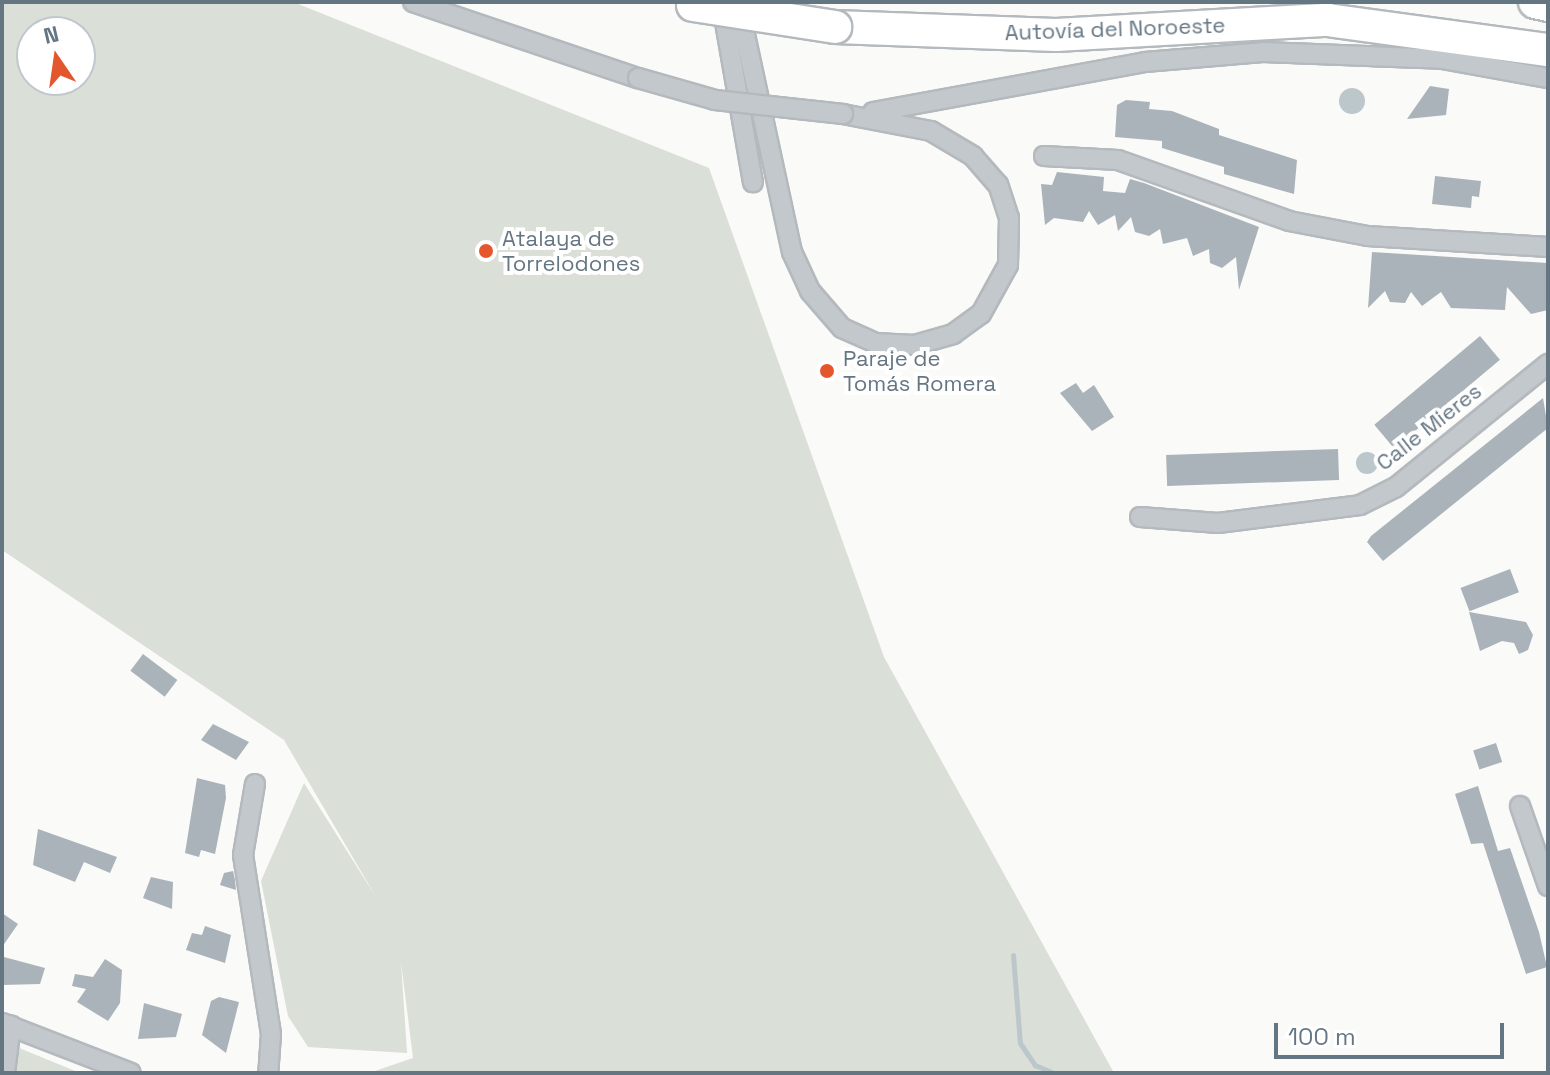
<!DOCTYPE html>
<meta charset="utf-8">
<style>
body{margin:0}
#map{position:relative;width:1550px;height:1075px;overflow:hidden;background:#fafaf8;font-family:"Space Grotesk",sans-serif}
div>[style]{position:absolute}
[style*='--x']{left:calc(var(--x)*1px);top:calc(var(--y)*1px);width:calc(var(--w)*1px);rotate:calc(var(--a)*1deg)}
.green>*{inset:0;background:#dadfd7}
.water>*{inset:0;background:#bbc7cb}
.round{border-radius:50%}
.stream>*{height:5px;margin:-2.5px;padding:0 2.5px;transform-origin:2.5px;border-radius:2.5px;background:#bbc7cb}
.building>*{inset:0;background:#aab3b9;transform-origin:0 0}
.roads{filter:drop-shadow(2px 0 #b4b9bd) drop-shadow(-2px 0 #b4b9bd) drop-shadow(0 2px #b4b9bd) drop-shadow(0 -2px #b4b9bd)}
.minor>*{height:18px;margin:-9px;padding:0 9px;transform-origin:9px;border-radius:9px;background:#c3c8cc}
.motorway>*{height:32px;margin:-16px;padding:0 16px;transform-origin:16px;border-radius:16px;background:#fff}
.bridges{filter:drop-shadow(2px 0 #b4b9bd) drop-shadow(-2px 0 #b4b9bd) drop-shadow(0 2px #b4b9bd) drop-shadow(0 -2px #b4b9bd)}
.minor-bridge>*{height:18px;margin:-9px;padding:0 9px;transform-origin:9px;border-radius:9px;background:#c3c8cc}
.motorway-bridge>*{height:32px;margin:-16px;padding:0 16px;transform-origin:16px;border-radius:16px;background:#fff}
.dots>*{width:22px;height:22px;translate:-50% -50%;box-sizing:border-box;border:4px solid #fff;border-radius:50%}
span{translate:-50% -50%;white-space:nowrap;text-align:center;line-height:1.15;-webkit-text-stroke:8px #fff;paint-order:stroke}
.street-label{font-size:22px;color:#657683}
.poi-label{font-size:22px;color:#657683}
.left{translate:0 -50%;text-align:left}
.frame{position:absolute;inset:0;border:4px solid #657683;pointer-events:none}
.north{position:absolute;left:16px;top:16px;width:80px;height:80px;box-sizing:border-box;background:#fff;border:2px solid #c1c8cd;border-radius:50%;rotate:347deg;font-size:22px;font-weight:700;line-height:32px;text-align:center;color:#657683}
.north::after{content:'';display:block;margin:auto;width:28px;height:36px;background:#e4572e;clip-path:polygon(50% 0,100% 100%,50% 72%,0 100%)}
.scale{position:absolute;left:1274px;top:1023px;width:230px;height:36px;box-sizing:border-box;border:4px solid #657683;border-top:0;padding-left:10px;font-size:24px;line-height:28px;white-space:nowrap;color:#657683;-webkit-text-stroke:6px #fff;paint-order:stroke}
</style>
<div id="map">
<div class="green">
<i style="clip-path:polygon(evenodd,2px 2px,293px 2px,709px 168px,884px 657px,1114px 1073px,369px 1073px,413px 1058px,401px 962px,407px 1053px,308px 1047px,288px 1016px,261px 881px,304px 783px,376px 897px,284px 740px,2px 550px,2px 2px,32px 32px,80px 32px,80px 80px,32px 80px,32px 32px)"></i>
<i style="clip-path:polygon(7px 1043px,80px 1073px,2px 1073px)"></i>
</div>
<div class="water">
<i class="round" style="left:1339px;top:88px;width:26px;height:26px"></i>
<i class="round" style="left:1356px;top:452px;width:22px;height:22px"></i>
</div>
<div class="stream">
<i style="--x:1013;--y:955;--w:88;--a:85.5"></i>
<i style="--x:1020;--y:1043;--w:27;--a:56"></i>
<i style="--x:1035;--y:1065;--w:21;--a:23"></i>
</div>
<div class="building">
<i style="clip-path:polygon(1430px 86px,1449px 89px,1446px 115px,1407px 119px)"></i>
<i style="clip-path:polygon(1126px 100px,1150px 102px,1149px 109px,1172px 111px,1219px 129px,1219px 135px,1297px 160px,1294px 194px,1224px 174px,1224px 167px,1162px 148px,1162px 141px,1115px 137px,1117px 105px)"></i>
<i style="clip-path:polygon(1057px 172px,1104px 177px,1103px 191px,1125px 193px,1130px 179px,1144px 183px,1259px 227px,1239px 290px,1236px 257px,1222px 268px,1210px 263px,1209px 249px,1193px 256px,1187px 238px,1163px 244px,1160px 229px,1149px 236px,1135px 232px,1131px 217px,1118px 231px,1115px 215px,1098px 225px,1089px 211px,1083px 222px,1054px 218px,1045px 225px,1041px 184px,1052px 185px)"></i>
<i style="clip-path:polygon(1435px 176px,1481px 181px,1479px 197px,1472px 196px,1471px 208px,1432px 204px)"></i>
<i style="clip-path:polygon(1372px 252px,1548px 263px,1548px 310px,1531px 314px,1507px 287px,1505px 310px,1451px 308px,1441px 292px,1422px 306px,1411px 292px,1405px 303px,1390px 302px,1385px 291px,1368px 308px)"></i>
<i style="left:1480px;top:336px;width:31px;height:138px;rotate:50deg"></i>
<i style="clip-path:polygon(1076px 383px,1083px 393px,1094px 385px,1114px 417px,1092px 431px,1060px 393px)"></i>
<i style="clip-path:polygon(1543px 398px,1548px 428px,1383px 561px,1367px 542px,1371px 536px)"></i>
<i style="left:1338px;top:449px;width:31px;height:172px;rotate:88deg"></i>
<i style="left:1510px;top:569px;width:25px;height:53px;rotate:69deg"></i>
<i style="clip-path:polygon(1469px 612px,1526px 622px,1533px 635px,1528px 650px,1519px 654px,1514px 643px,1502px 641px,1480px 651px)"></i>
<i style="left:143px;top:654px;width:43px;height:21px;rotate:37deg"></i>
<i style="clip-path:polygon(213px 724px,249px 742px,236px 760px,201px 740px)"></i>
<i style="left:1496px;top:743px;width:20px;height:24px;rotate:72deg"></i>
<i style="clip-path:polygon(197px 778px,225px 785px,226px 798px,215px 854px,201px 850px,199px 857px,185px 853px)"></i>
<i style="clip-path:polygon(1478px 786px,1498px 851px,1510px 848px,1539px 932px,1547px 967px,1526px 974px,1483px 843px,1471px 844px,1455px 794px)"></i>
<i style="clip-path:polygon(38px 829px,117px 857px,110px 873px,84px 862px,75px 882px,33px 865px)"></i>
<i style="clip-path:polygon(233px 871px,235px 880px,236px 890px,220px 885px,224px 873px)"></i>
<i style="clip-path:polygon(151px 877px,173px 882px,172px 909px,143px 898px)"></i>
<i style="clip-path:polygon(2px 913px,18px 924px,2px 947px)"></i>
<i style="clip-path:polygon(205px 926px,231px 935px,225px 963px,186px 950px,192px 933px,202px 935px)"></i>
<i style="clip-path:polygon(4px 957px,45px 968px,40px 984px,2px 985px)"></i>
<i style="clip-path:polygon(105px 959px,122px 970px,120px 1003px,108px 1021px,77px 1002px,86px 989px,72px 986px,75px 974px,93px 977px)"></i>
<i style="clip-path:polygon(219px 997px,239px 1002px,226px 1053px,202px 1035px,211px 1001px)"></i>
<i style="clip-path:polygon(144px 1003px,182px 1014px,176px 1037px,138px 1039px)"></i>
</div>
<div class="roads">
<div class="minor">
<i style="--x:413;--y:2;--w:237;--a:18.7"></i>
<i style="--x:722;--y:5;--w:180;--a:80.1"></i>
<i style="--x:739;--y:7;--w:251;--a:77.8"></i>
<i style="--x:792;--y:252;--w:43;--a:65.2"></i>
<i style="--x:810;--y:291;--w:49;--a:49.1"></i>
<i style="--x:842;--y:328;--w:36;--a:24"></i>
<i style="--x:875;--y:343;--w:40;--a:2.9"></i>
<i style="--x:915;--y:345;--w:40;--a:-16"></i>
<i style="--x:953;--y:334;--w:34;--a:-36"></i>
<i style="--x:981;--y:314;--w:56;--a:-61.1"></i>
<i style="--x:1008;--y:265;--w:47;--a:-88.8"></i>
<i style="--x:1009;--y:218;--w:35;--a:-108"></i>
<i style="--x:998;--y:185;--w:38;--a:-131"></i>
<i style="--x:973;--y:156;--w:49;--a:-149.2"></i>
<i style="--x:931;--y:131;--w:90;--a:-169.1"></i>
<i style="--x:873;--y:112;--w:277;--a:-10.4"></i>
<i style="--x:1145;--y:62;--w:118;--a:-4.8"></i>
<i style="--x:1263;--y:52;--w:179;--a:2.2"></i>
<i style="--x:1442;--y:59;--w:108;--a:10.2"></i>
<i style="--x:1044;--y:156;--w:74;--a:3.1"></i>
<i style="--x:1118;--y:160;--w:182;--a:19.6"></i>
<i style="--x:1289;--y:221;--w:80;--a:10.8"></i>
<i style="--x:1368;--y:236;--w:180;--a:3.5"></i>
<i style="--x:1140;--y:517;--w:78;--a:4.4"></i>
<i style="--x:1218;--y:523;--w:143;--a:-7.2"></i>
<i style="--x:1360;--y:505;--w:40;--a:-26.6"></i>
<i style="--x:1396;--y:487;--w:196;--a:-39"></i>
<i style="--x:255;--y:784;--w:72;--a:99.6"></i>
<i style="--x:243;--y:855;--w:181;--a:81.1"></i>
<i style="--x:271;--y:1034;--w:39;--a:94"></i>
<i style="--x:1520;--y:806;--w:85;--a:70.7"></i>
<i style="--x:2;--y:1023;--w:138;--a:21.2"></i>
<i style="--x:5;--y:1073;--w:48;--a:-82.9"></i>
</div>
<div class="motorway">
<i style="--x:1535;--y:2;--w:13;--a:13"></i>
<i style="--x:835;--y:27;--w:221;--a:2.1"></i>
<i style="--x:1056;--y:35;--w:272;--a:-3.2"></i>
<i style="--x:1328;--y:20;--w:222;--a:7.8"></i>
</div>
</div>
<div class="bridges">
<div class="minor-bridge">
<i style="--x:638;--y:78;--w:80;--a:15.9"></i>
<i style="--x:715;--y:100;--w:129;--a:6.2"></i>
</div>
<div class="motorway-bridge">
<i style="--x:693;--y:5;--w:144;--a:8.8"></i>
</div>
</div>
<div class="dots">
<i style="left:486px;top:251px;background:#e4572e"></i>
<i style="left:827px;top:371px;background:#e4572e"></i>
</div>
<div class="street-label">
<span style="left:1115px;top:29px;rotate:-2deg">Autovía del Noroeste</span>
<span style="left:1429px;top:427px;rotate:-38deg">Calle Mieres</span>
</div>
<div class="poi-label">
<span class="left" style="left:502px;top:251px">Atalaya de<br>Torrelodones</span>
<span class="left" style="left:843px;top:371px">Paraje de<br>Tomás Romera</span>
</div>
<div class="frame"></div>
<div class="north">N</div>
<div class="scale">100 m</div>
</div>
